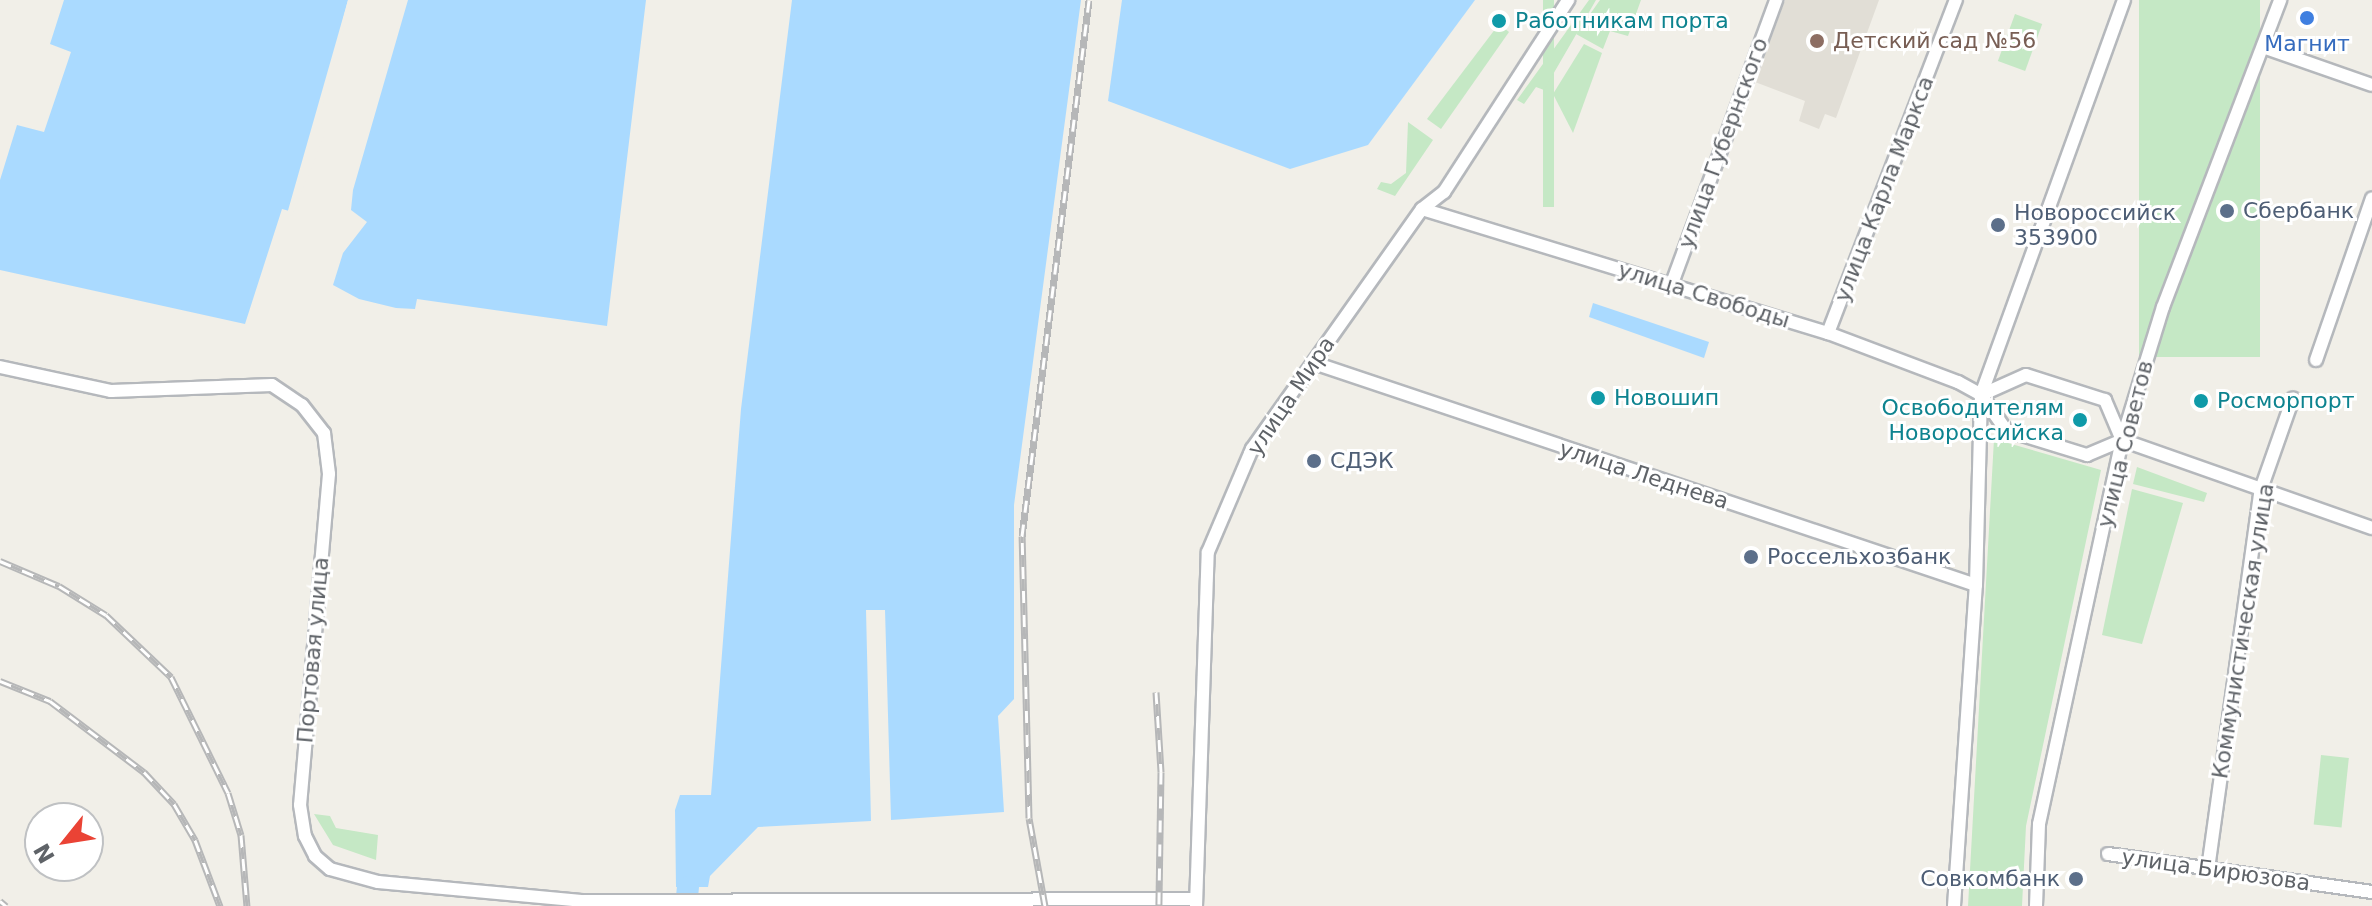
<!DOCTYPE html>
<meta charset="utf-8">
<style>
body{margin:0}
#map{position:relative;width:2372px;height:906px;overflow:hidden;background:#f1efe8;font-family:"DejaVu Sans",sans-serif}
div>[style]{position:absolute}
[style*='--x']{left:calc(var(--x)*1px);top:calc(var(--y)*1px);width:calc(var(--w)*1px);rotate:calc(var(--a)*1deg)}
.education>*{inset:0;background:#e1ded6}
.green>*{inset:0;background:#c5e8c5;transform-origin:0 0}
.water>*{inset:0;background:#aadaff}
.pier>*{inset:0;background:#f1efe8}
.river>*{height:22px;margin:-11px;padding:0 11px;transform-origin:11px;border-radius:11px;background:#aadaff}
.roads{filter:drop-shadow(2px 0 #b5b8bc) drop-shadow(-2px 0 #b5b8bc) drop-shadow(0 2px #b5b8bc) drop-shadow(0 -2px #b5b8bc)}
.minor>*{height:12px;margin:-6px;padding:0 6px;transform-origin:6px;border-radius:6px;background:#fff}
.rail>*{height:7px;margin-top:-3.5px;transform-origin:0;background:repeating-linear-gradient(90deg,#fff 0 12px,#b6b7b8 0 24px);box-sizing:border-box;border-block:2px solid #b6b7b8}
.dots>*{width:22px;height:22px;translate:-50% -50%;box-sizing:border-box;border:4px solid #fff;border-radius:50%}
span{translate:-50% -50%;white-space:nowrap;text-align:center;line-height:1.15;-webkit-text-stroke:6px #fff;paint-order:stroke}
.culture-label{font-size:22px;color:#0d838f}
.left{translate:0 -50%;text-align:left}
.right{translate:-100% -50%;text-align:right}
.education-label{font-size:22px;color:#785e54}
.shop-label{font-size:22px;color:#366cbe}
.street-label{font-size:22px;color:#5f6368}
.service-label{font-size:22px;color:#4e5e75}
.north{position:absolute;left:24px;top:802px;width:80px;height:80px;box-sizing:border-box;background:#fff;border:2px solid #bfc1c3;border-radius:50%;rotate:240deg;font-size:22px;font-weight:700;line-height:32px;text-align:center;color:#5f6368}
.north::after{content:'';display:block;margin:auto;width:28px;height:36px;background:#ea4335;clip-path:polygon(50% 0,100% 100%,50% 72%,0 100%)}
</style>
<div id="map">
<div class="education">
<i style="clip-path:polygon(1785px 0,1879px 0,1836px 118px,1825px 114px,1819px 129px,1799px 121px,1805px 101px,1755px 82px)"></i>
</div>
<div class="green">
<i style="left:1543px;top:0;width:11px;height:207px"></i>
<i style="clip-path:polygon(1589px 0,1596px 0,1544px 90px,1536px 87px,1524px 104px,1517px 100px)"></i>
<i style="clip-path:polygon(1600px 0,1641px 0,1628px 36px,1610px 31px,1603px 49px,1576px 34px)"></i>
<i style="left:2139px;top:0;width:121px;height:357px"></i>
<i style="left:2015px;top:14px;width:29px;height:50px;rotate:20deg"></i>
<i style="clip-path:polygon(1499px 24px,1509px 32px,1441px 129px,1427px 119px)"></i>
<i style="clip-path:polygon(1584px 44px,1602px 53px,1573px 133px,1553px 94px)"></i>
<i style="clip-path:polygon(1408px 122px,1433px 140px,1395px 196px,1377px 189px,1381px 182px,1391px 184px,1406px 173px)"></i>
<i style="clip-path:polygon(1994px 439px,2101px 470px,2026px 826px,2022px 906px,1968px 906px)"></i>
<i style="clip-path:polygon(2137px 467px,2207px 493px,2204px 502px,2133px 484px)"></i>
<i style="clip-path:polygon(2132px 489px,2183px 503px,2142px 644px,2102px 635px)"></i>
<i style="left:2321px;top:755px;width:28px;height:70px;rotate:6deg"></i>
<i style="clip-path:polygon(314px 814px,330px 816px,336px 828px,378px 835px,376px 860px,333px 845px)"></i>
</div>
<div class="water">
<i style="clip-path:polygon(64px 0,348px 0,293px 212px,282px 209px,245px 324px,0 270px,0 180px,17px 125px,44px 132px,71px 52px,50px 44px)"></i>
<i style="clip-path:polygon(408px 0,646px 0,607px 326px,417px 299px,415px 309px,396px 308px,359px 299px,333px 285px,343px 253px,367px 222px,351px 210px,353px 190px)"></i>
<i style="clip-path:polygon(792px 0,1081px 0,1014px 505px,1014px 699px,998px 716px,1004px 812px,891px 820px,885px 610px,866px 610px,871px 821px,758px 827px,710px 876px,708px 887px,676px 887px,675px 810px,680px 795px,711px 795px,741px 409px)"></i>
<i style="clip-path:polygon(1122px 0,1475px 0,1368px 145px,1290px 169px,1108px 101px)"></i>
<i style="clip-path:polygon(1593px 303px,1709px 342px,1704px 358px,1589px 317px)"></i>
</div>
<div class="pier">
<i style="clip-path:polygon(348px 0,352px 0,319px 118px,325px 134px,292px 216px,287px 214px)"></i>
</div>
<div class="river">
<i style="--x:686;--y:906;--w:19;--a:-84"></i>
</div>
<div class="roads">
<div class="minor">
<i style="--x:2263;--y:47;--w:115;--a:19.2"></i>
<i style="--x:1422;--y:209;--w:425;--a:17"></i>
<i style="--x:1828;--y:333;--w:139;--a:20.7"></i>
<i style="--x:1958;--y:382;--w:26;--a:29"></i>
<i style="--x:1981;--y:395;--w:43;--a:54.5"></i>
<i style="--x:2006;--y:430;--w:85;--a:17.2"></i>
<i style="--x:2087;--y:455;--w:38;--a:-23"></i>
<i style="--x:2122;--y:440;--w:265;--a:19.4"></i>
<i style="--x:1671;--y:286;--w:305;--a:-69.8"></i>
<i style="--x:1828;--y:333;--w:357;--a:-69"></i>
<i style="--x:2316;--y:360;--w:171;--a:-70.9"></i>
<i style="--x:1314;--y:363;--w:698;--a:18.54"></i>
<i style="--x:0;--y:367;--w:114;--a:12.2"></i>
<i style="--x:111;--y:391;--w:161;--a:-2.1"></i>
<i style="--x:272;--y:385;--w:36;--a:34"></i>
<i style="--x:302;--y:405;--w:36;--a:52"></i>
<i style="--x:324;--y:433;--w:41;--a:83"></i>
<i style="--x:329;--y:474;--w:332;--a:95"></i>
<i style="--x:300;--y:805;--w:31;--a:81"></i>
<i style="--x:305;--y:836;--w:22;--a:63"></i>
<i style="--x:315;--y:856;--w:20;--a:41"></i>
<i style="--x:330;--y:869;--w:50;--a:15.2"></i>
<i style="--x:378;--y:882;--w:207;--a:5.3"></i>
<i style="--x:584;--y:901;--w:612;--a:-0.19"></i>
<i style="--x:1981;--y:395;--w:49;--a:-24"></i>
<i style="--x:2026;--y:375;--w:83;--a:17.6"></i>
<i style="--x:2105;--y:400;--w:43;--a:67"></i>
<i style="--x:2108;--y:854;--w:267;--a:8.2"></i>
<i style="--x:2208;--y:869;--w:384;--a:-82.1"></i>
<i style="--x:2261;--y:489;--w:96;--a:-70.6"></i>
<i style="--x:1196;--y:906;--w:354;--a:-88.1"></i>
<i style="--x:1208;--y:552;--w:112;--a:-66.9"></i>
<i style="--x:1252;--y:449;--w:294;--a:-54.7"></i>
<i style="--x:1422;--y:209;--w:28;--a:-38"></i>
<i style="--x:1444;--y:192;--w:229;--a:-57.1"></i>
<i style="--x:1954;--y:906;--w:322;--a:-86.1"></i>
<i style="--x:1976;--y:585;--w:190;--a:-88.5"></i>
<i style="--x:1981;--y:395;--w:420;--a:-70.1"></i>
<i style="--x:2036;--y:906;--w:82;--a:-87.9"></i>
<i style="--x:2039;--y:824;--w:393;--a:-77.8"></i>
<i style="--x:2122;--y:440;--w:139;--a:-72.9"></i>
<i style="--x:2163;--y:307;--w:329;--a:-69.1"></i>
</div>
</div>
<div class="rail">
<i style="--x:0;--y:561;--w:64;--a:23"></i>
<i style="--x:59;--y:586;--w:55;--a:31.7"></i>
<i style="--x:106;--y:615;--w:90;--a:43.6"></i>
<i style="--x:171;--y:677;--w:129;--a:63.8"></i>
<i style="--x:228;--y:793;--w:44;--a:72.8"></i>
<i style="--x:241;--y:835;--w:71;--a:85.2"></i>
<i style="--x:0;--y:681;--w:54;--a:21.8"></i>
<i style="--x:50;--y:701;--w:118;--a:37.1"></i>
<i style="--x:144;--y:772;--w:44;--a:46.8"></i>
<i style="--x:174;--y:804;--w:42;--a:59.7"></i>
<i style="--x:195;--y:840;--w:71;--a:69.3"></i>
<i style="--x:1156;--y:692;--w:80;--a:86.4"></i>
<i style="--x:1161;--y:772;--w:134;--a:90.9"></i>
<i style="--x:0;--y:901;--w:8;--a:40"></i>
<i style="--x:1045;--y:906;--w:89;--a:-100.3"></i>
<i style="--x:1029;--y:818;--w:282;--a:-91.4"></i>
<i style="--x:1022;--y:536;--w:540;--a:-82.87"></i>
</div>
<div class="dots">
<i style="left:2307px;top:18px;background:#3f7fe0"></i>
<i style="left:1499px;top:21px;background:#0f9aa8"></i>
<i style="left:1817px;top:41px;background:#8d6e63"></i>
<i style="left:2227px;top:211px;background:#5c6f8a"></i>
<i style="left:1998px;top:225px;background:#5c6f8a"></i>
<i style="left:1598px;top:398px;background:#0f9aa8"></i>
<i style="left:2201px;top:401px;background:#0f9aa8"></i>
<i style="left:2080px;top:420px;background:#0f9aa8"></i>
<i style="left:1314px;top:461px;background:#5c6f8a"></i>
<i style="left:1751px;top:557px;background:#5c6f8a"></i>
<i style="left:2076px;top:879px;background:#5c6f8a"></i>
</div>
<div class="culture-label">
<span class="left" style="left:1515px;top:21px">Работникам порта</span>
<span class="left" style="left:1614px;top:398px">Новошип</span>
<span class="left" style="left:2217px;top:401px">Росморпорт</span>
<span class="right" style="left:2064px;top:420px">Освободителям<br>Новороссийска</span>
</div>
<div class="education-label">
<span class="left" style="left:1833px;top:41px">Детский сад №56</span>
</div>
<div class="shop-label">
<span style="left:2307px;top:44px">Магнит</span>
</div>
<div class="street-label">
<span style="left:1723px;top:143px;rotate:-70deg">улица Губернского</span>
<span style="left:1884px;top:189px;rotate:-69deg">улица Карла Маркса</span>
<span style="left:1704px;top:295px;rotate:17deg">улица Свободы</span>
<span style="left:1291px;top:396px;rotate:-56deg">улица Мира</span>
<span style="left:2125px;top:444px;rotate:-76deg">улица Советов</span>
<span style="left:1644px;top:475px;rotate:18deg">улица Леднева</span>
<span style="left:2243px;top:631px;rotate:-81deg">Коммунистическая улица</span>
<span style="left:313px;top:650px;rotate:-85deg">Портовая улица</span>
<span style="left:2216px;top:870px;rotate:8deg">улица Бирюзова</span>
</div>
<div class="service-label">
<span class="left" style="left:2243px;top:211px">Сбербанк</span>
<span class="left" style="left:2014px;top:225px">Новороссийск<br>353900</span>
<span class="left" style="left:1330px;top:461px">СДЭК</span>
<span class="left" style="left:1767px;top:557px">Россельхозбанк</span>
<span class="right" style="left:2060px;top:879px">Совкомбанк</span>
</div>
<div class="north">N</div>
</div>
